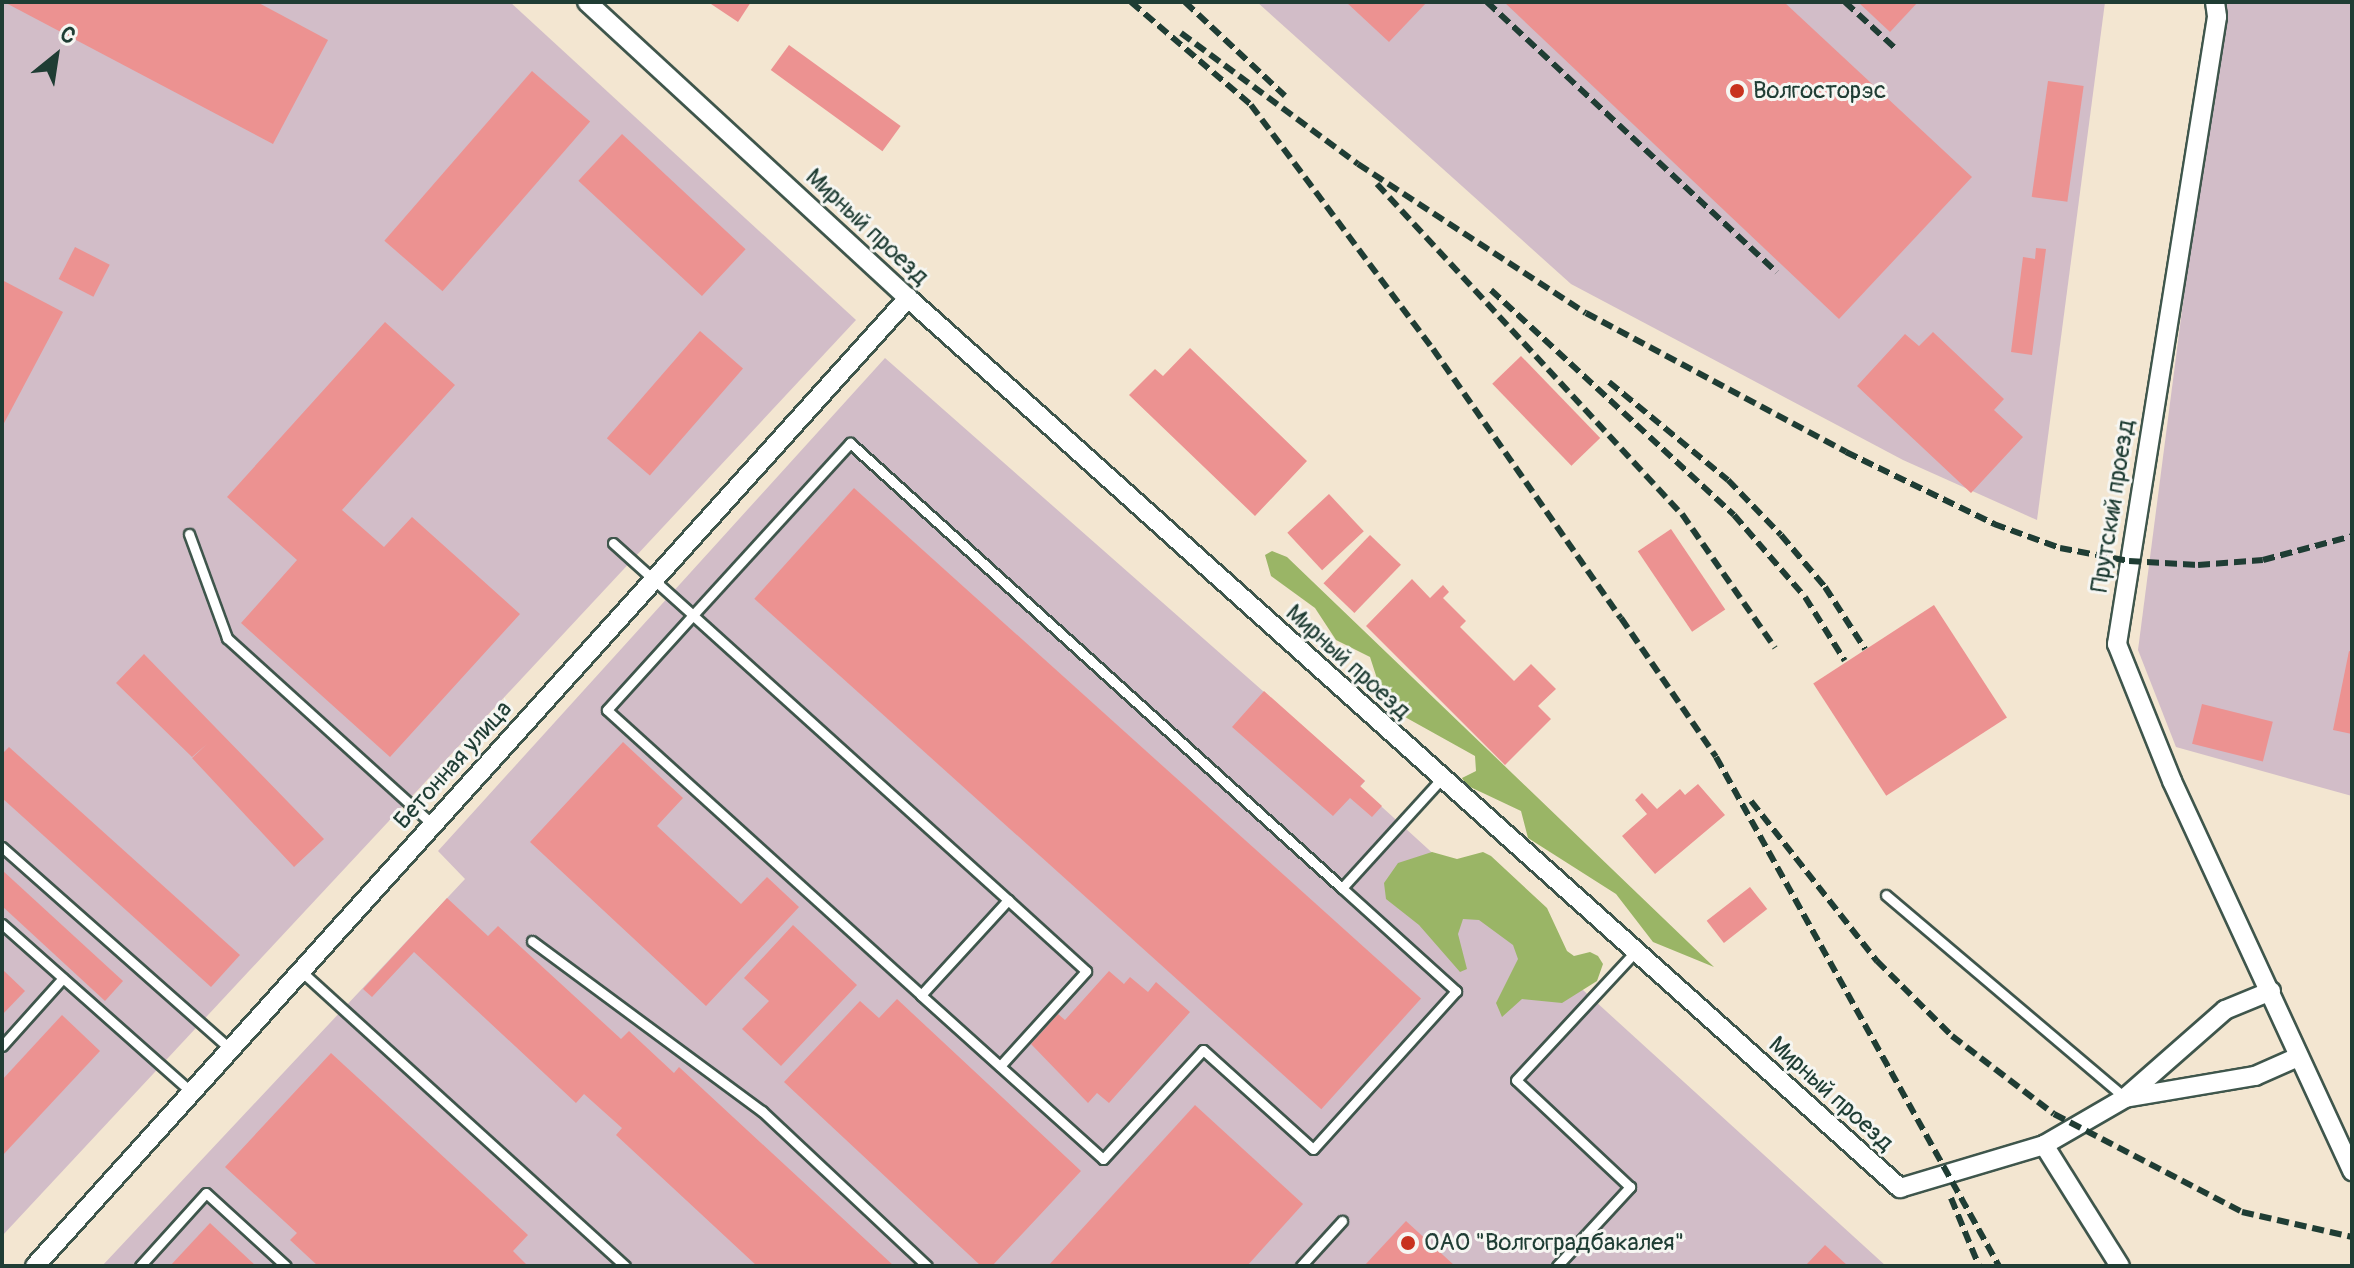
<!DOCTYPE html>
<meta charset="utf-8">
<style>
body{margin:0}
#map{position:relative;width:2354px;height:1268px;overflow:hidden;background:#f3e6d1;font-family:Pangolin,sans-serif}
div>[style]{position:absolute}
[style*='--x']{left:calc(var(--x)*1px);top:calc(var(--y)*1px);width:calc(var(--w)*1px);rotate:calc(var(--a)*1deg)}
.industrial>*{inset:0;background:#d2bdc8}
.forest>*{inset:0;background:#9ab566}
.building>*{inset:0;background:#ec9291;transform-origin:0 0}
.roads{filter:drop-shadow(2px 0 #3f564c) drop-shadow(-2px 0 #3f564c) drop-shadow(0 2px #3f564c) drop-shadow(0 -2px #3f564c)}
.lane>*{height:9px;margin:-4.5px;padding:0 4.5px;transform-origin:4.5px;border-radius:4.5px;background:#fff}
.street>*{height:18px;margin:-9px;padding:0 9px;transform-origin:9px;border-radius:9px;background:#fff}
.rail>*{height:6px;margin-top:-3px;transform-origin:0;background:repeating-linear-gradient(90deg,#1f3d34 0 12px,transparent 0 18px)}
.dots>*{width:22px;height:22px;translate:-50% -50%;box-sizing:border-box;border:4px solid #f6f6f2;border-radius:50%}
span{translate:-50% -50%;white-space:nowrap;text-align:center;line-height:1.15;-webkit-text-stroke:6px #f6f6f2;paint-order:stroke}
.poi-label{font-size:24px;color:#1f3d34}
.left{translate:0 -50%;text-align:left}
.street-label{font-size:24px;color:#1f3d34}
.frame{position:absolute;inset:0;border:4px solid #1f3d34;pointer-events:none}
.north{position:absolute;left:16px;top:16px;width:80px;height:80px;-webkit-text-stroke:6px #f6f6f2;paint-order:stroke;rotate:30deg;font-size:22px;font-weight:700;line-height:32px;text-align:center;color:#1f3d34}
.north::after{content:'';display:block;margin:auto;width:28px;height:36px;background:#1f3d34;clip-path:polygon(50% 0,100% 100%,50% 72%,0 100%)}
</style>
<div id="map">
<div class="industrial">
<i style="clip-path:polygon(2px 2px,510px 2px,856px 320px,2px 1236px)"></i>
<i style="clip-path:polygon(1257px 2px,2105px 2px,2037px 520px,1903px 460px,1571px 284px)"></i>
<i style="clip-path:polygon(2222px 2px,2352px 2px,2352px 796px,2176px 747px,2138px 650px)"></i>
<i style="clip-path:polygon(885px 358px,1365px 781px,1360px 787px,1886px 1266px,102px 1266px,465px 879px,438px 851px)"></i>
</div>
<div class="forest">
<i style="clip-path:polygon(1272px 551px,1287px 557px,1714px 967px,1653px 942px,1616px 894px,1528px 838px,1521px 811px,1466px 785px,1462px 778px,1476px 771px,1475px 756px,1396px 712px,1382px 694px,1370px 657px,1336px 640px,1315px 608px,1271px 576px,1265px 555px)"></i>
<i style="clip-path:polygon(1432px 852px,1457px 859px,1483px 852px,1491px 856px,1547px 908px,1567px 951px,1574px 956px,1590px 952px,1598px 956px,1603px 964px,1597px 981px,1562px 1003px,1522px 999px,1502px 1017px,1496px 1003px,1518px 959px,1513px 945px,1479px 920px,1463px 919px,1458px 934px,1467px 969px,1460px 972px,1419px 925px,1386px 899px,1384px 883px,1398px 863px)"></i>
</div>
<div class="building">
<i style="clip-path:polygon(4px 2px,257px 2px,328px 40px,273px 144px)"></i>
<i style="clip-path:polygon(708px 2px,751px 2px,738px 22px)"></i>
<i style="clip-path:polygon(1346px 2px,1427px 2px,1389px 42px)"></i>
<i style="clip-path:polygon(1504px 2px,1784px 2px,1972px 177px,1839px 319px)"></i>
<i style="clip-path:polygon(1858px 2px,1918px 2px,1890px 32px)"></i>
<i style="left:789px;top:45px;width:138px;height:31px;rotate:36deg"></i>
<i style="left:532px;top:71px;width:77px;height:225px;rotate:41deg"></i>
<i style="left:2048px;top:81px;width:36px;height:117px;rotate:8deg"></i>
<i style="left:622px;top:134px;width:169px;height:64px;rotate:43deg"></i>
<i style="left:75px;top:247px;width:39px;height:36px;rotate:27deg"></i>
<i style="clip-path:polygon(2036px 248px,2046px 249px,2032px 355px,2011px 352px,2023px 257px,2035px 259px)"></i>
<i style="clip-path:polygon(2px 280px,63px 312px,2px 427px)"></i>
<i style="clip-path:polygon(385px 322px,455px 385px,342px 510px,384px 547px,412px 517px,520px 614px,390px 757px,241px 623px,297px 560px,227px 497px)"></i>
<i style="left:700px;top:331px;width:57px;height:142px;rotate:41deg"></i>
<i style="clip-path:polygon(1933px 332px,2004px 399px,1994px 410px,2023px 437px,1971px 493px,1857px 386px,1905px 334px,1919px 346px)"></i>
<i style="clip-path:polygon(1190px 348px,1307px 461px,1255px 516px,1129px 395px,1155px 369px,1163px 376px)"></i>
<i style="left:1521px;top:356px;width:114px;height:40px;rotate:46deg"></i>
<i style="left:854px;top:488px;width:763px;height:149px;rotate:42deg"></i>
<i style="left:1329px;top:494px;width:51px;height:57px;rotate:47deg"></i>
<i style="left:1671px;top:529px;width:97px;height:40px;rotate:56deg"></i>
<i style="left:1370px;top:535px;width:43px;height:67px;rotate:44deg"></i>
<i style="clip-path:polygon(1412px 579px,1430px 598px,1443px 585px,1449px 592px,1443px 598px,1466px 621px,1460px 627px,1514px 681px,1531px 664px,1556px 689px,1538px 706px,1551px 719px,1505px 765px,1366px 626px)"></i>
<i style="left:1934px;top:605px;width:134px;height:144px;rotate:57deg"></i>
<i style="clip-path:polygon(2349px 651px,2352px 652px,2352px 734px,2333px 730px)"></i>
<i style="clip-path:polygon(144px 654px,324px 839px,294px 867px,192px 758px,207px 744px,192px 757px,116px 683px)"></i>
<i style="clip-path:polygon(1264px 691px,1365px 781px,1360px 786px,1382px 806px,1372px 817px,1350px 798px,1333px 816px,1232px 727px)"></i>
<i style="left:2202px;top:704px;width:73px;height:41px;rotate:14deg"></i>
<i style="clip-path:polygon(623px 742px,683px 798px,657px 826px,741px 904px,767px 877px,799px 907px,706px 1006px,530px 842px)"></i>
<i style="clip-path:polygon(9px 747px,240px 955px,211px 987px,2px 798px,2px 754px)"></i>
<i style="clip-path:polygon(1698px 784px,1725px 815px,1655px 874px,1622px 836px,1647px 814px,1635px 800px,1642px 793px,1657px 809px,1680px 789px,1685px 795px)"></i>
<i style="clip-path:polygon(2px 870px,123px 981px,105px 1001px,2px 906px)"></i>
<i style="left:1750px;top:887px;width:28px;height:55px;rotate:52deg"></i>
<i style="clip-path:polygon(447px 898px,488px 936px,498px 926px,621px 1039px,629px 1031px,674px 1073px,679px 1067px,894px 1266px,757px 1266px,616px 1135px,622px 1128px,584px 1094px,576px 1103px,414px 952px,372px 997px,363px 989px)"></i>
<i style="clip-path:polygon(793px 925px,857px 985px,781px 1066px,742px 1029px,769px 1001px,744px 978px)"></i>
<i style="clip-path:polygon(2px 969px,25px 991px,2px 1015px)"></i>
<i style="clip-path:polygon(1109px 971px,1124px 984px,1130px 977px,1148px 992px,1156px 982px,1190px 1012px,1109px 1103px,1097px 1093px,1088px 1103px,1031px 1044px,1058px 1014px,1065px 1020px)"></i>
<i style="clip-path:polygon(897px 999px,1081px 1171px,992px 1266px,981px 1266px,784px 1082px,860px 1001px,879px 1018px)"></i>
<i style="clip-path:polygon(62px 1015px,100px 1051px,2px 1156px,2px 1080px)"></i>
<i style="clip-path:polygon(331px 1053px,528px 1235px,513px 1251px,528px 1266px,318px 1266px,290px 1240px,297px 1233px,225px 1167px)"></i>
<i style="clip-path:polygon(1195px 1105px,1303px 1204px,1247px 1266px,1048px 1266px)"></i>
<i style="clip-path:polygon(1406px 1221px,1455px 1266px,1364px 1266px)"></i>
<i style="clip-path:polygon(210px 1223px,256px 1266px,170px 1266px)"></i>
<i style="clip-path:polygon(1825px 1245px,1848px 1266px,1805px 1266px)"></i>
</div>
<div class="roads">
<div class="lane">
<i style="--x:189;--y:534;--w:111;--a:69.9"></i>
<i style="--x:227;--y:638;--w:277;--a:42.2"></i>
<i style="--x:613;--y:543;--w:108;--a:42"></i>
<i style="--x:693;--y:615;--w:128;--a:132.2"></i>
<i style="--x:607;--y:710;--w:424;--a:42.2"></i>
<i style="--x:2;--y:847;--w:305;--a:41.5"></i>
<i style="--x:1342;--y:888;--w:154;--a:42.1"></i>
<i style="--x:1456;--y:991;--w:213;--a:132.1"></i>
<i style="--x:1313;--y:1149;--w:148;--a:-138"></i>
<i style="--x:1203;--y:1050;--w:148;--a:132.5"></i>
<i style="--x:1103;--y:1159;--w:245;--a:-138"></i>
<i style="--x:921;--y:995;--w:129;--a:-47.5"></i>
<i style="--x:1008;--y:900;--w:425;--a:-137.9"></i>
<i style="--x:693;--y:615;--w:233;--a:-47.6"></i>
<i style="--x:850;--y:443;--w:663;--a:42.13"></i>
<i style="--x:1342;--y:888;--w:149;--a:-47.7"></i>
<i style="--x:1886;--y:895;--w:314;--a:40.3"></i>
<i style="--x:2;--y:924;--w:253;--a:41.6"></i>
<i style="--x:532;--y:941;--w:286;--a:36.5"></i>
<i style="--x:762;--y:1111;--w:226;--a:43.2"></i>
<i style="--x:301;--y:971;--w:438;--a:42.3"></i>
<i style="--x:2;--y:1046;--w:91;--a:-48.1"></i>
<i style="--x:1000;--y:1066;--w:128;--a:-47.8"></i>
<i style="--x:1086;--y:971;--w:105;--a:-137.7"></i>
<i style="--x:140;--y:1266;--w:98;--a:-47.9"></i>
<i style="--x:206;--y:1193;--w:108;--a:42.4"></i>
<i style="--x:1301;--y:1266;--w:61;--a:-47.7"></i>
<i style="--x:1557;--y:1266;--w:108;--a:-47.3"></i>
<i style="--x:1630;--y:1187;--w:156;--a:-136.8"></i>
<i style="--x:1516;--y:1080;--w:176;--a:-47.1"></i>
</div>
<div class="street">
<i style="--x:587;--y:2;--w:437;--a:42.7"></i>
<i style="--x:908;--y:298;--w:1333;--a:41.9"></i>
<i style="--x:1900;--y:1188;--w:150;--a:-16.6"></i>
<i style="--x:2044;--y:1145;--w:94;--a:-30.1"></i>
<i style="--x:2215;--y:2;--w:15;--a:82"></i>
<i style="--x:2217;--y:17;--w:635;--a:99.06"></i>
<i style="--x:2117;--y:644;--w:148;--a:68.1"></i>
<i style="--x:2172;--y:781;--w:430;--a:65.2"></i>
<i style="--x:2271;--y:991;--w:50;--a:157.6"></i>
<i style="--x:2225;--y:1010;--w:133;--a:138.7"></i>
<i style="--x:2125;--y:1098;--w:132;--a:-9.6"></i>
<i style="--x:2255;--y:1076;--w:47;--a:-23.8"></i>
<i style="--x:2044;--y:1145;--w:143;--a:57.9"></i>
<i style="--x:35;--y:1266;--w:1304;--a:-47.95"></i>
</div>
</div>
<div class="rail">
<i style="--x:1131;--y:2;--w:158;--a:40.6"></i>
<i style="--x:1251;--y:105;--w:304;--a:53.3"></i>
<i style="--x:1433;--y:349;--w:328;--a:55.1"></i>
<i style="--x:1621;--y:618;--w:168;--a:55.6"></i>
<i style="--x:1716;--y:757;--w:582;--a:60.93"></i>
<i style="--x:1185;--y:2;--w:137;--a:43.2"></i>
<i style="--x:1487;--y:2;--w:396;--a:43"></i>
<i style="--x:1845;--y:2;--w:67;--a:42.6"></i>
<i style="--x:1181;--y:33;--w:220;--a:36.5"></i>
<i style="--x:1358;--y:164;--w:272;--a:33.2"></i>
<i style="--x:1586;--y:313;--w:295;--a:28.1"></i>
<i style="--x:1846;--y:452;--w:165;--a:25.9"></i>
<i style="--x:1994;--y:524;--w:70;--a:20"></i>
<i style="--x:2060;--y:548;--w:70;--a:10.7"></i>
<i style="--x:2129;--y:561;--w:69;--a:3.3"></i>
<i style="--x:2198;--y:565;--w:65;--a:-4.4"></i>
<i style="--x:2263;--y:560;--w:92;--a:-15.1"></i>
<i style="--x:1377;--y:184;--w:449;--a:47.3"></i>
<i style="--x:1682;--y:514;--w:163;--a:55.2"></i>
<i style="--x:1491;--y:290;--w:331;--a:42.8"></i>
<i style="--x:1734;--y:515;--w:108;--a:49.1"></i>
<i style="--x:1805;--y:597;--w:75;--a:58"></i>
<i style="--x:1609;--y:382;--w:154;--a:39.5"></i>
<i style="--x:1728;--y:480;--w:76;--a:46.1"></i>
<i style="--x:1781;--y:535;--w:68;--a:49.8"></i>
<i style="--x:1825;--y:587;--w:74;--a:57.2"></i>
<i style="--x:1751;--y:801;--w:204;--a:51.8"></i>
<i style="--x:1877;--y:961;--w:106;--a:45"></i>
<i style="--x:1952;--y:1036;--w:128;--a:37.4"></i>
<i style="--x:2054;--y:1114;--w:212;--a:27.5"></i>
<i style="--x:2242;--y:1212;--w:113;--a:12.8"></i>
<i style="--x:1951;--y:1198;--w:74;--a:67.6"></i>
</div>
<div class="dots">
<i style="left:1737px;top:91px;background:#c8321e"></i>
<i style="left:1408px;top:1243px;background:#c8321e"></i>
</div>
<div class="poi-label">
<span class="left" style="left:1753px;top:91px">Волгосторэс</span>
<span class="left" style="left:1424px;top:1243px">ОАО "Волгоградбакалея"</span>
</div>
<div class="street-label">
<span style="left:867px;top:227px;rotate:43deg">Мирный проезд</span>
<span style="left:2113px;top:506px;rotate:-81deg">Прутский проезд</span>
<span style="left:1348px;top:662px;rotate:42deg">Мирный проезд</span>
<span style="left:453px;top:765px;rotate:-48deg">Бетонная улица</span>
<span style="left:1831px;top:1094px;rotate:42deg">Мирный проезд</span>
</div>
<div class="frame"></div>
<div class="north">С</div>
</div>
